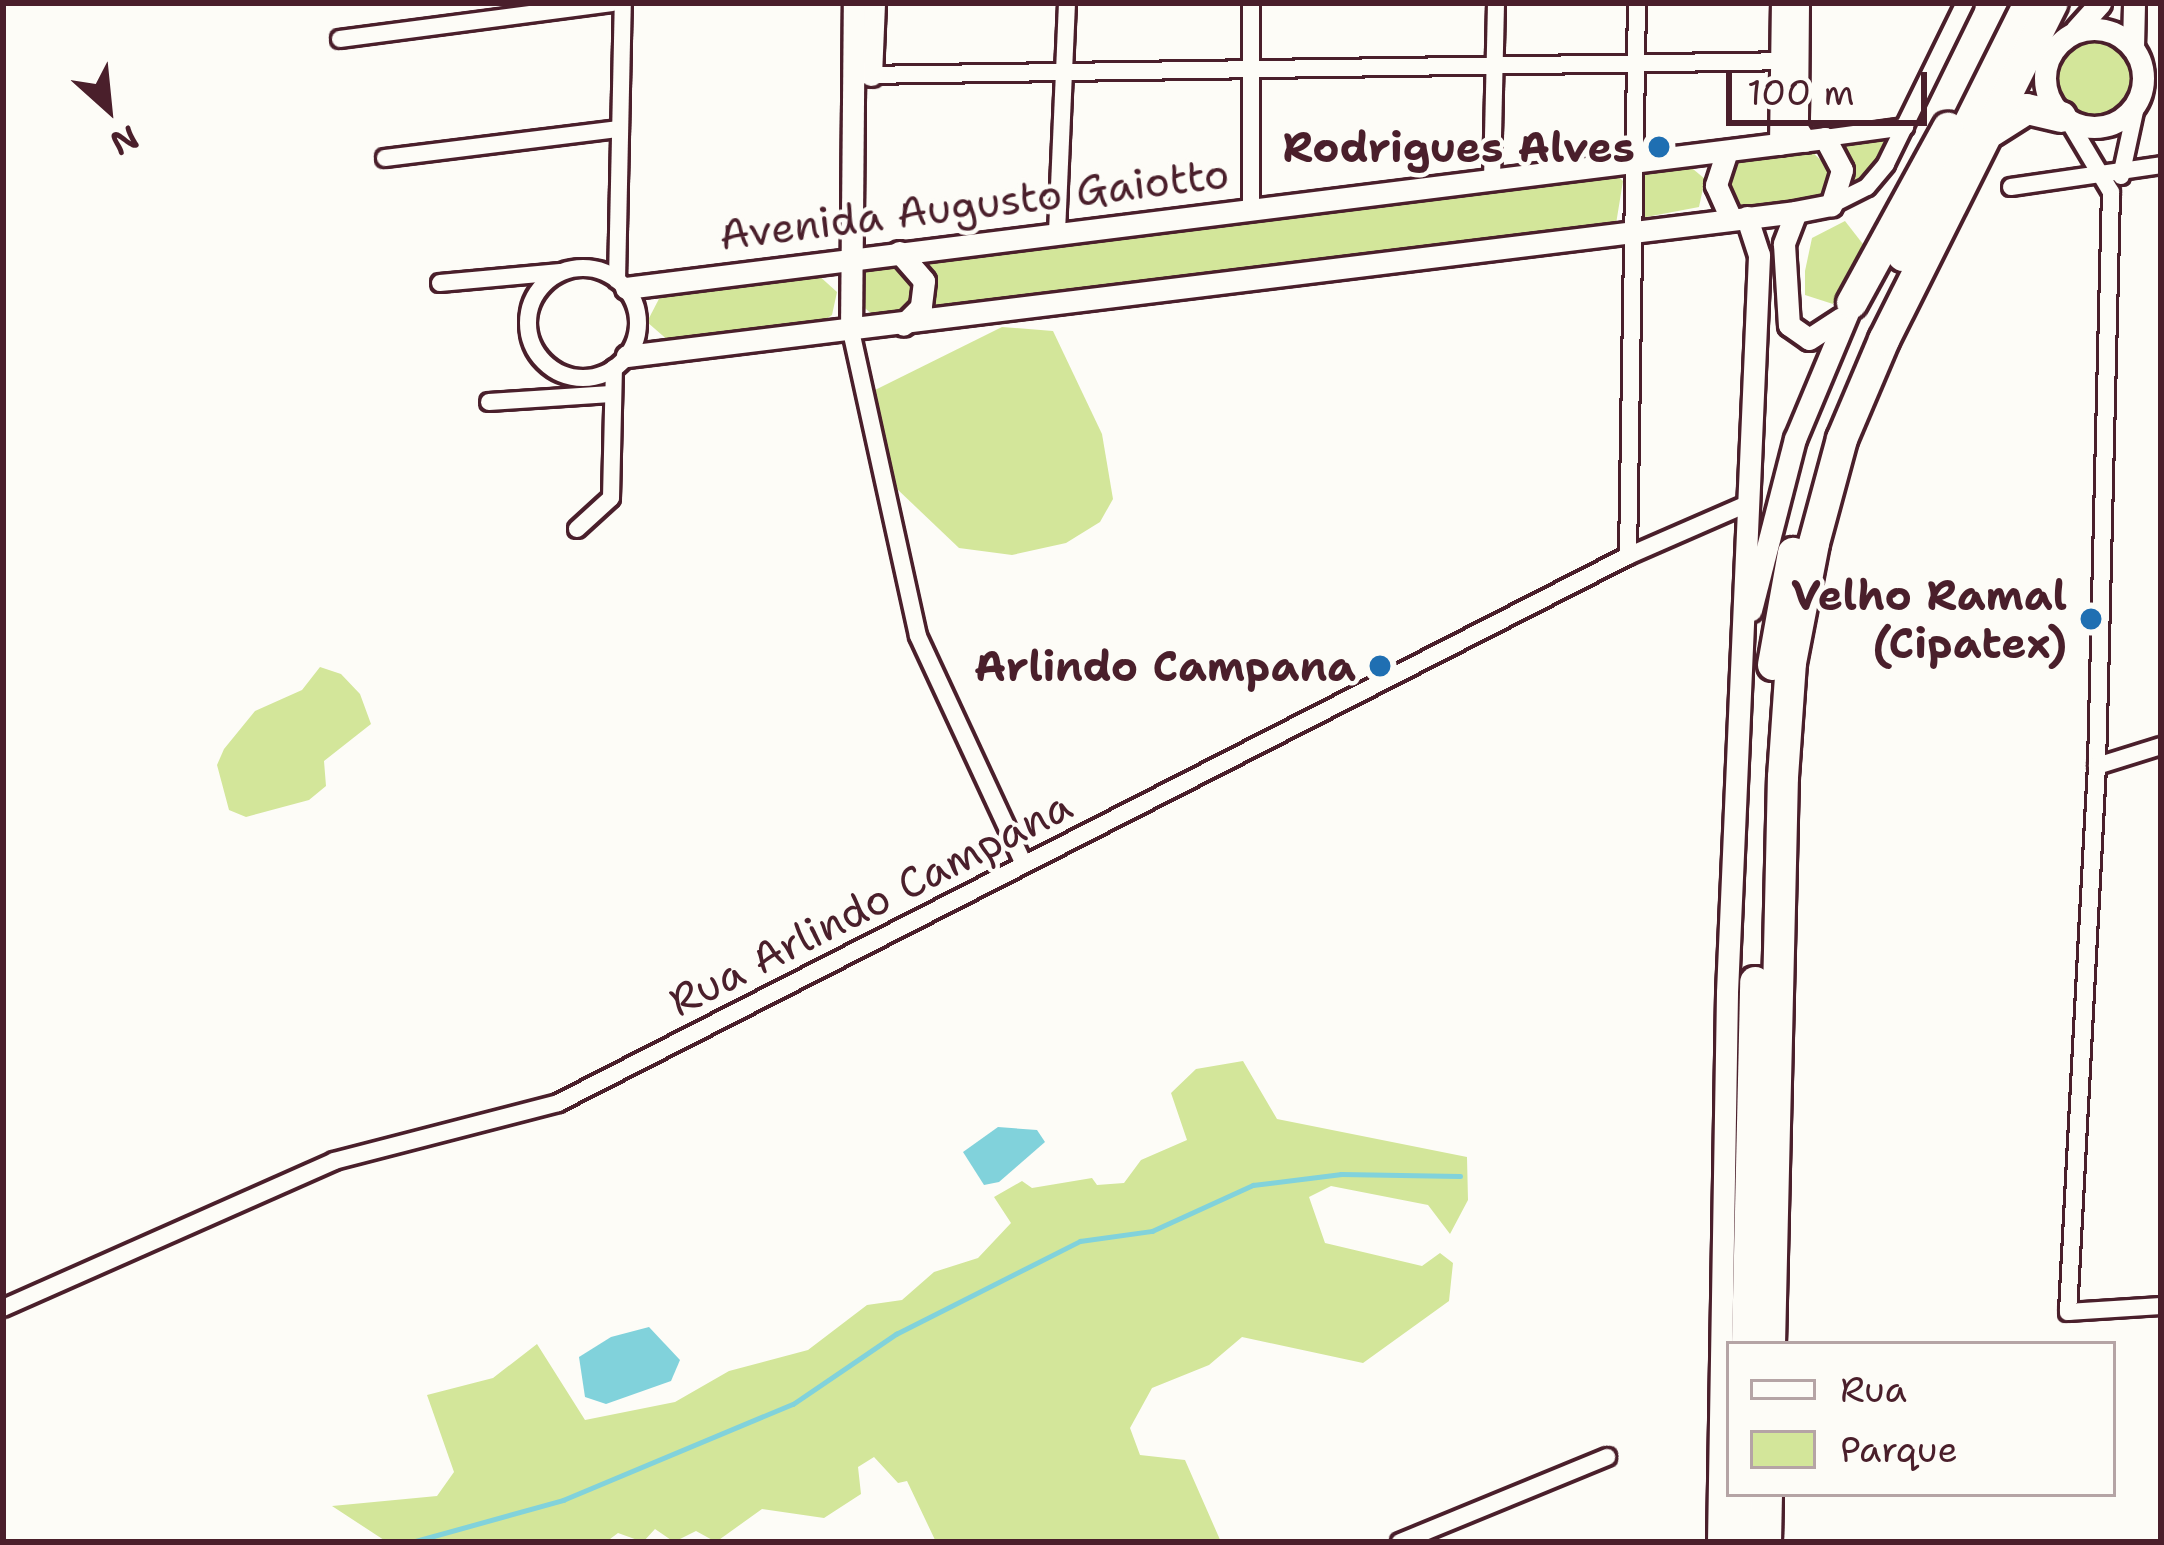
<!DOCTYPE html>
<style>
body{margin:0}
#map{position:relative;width:2164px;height:1545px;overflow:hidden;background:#fdfcf7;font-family:"Shantell Sans",sans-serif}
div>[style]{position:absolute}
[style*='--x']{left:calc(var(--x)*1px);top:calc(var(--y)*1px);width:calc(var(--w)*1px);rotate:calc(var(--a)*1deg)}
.green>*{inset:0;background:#d3e69a}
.round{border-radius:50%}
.water>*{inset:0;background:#81d2db}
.stream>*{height:4.5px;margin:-2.25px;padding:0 2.25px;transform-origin:2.25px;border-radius:2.25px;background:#81d2db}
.roads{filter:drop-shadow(3px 0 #4a1f2b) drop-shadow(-3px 0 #4a1f2b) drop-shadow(0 3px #4a1f2b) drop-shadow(0 -3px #4a1f2b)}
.street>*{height:16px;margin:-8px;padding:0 8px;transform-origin:8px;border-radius:8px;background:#fdfcf7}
.street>.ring{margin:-8px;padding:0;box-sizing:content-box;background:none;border:16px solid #fdfcf7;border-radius:50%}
.secondary>*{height:21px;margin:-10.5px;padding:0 10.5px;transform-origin:10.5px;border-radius:10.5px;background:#fdfcf7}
.secondary>.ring{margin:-10.5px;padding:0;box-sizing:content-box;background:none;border:21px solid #fdfcf7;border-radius:50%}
.highway>*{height:30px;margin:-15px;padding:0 15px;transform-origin:15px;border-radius:15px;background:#fdfcf7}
.dots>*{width:33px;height:33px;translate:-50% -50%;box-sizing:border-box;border:6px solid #fdfcf7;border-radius:50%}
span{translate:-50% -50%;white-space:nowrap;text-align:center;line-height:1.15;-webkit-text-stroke:9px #fdfcf7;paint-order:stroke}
.poi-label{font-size:42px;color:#4a1f2b;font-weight:700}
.right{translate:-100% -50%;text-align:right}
.street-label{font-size:42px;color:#4a1f2b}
.frame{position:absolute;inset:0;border:6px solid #4a1f2b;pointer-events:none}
.legend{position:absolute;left:1726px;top:1341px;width:390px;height:156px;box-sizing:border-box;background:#fdfcf7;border:3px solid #b5a4a5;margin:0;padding:15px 21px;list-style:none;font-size:36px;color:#4a1f2b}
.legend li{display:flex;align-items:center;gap:24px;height:60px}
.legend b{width:60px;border:3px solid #b5a4a5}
.north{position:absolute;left:48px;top:48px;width:120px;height:120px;-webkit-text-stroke:9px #fdfcf7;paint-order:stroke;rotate:153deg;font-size:33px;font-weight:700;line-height:48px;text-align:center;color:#4a1f2b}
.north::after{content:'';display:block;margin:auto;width:42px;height:54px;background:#4a1f2b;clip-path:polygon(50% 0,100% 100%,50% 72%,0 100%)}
.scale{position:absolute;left:1726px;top:72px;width:201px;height:54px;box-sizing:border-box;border:6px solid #4a1f2b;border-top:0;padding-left:15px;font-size:36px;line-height:42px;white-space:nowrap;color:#4a1f2b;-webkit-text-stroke:9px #fdfcf7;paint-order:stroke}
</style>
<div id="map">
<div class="green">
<i class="round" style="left:2052px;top:35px;width:86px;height:86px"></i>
<i style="clip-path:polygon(1892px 136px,1864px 180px,1846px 191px,1836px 142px)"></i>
<i style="clip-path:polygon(1807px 147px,1832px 171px,1819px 199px,1742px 213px,1725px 199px,1728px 163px)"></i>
<i style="clip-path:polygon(1687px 164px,1705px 179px,1699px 207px,1641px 218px,1639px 170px)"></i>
<i style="clip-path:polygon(1613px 172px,1623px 181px,1616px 224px,929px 312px,932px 279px,921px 257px)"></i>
<i style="clip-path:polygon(1845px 221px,1866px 248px,1833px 304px,1805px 295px,1805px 271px,1812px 238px)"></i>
<i class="round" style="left:858px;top:263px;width:54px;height:54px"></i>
<i style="clip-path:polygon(817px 274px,837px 292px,832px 315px,820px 323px,670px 342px,647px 322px,662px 293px)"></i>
<i style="clip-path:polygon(1002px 327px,1053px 331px,1102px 434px,1113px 499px,1100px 522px,1066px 543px,1012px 555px,959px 548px,896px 488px,875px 390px)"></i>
<i style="clip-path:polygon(320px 667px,341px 674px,360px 694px,371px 724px,324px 761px,326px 786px,309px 800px,246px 817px,229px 810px,217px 765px,224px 749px,255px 711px,302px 690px)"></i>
<i style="clip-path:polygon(1243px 1061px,1277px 1119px,1467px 1157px,1468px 1200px,1450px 1234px,1428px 1205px,1331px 1186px,1309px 1197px,1325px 1243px,1422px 1266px,1440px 1253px,1453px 1263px,1449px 1301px,1363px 1363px,1242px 1337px,1209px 1365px,1152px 1388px,1130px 1428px,1140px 1455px,1185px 1460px,1221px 1542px,936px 1542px,907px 1481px,898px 1483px,874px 1457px,858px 1467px,861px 1494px,824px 1518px,762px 1509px,716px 1542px,696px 1531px,674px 1542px,655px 1529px,643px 1542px,618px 1533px,606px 1542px,387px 1542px,332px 1506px,437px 1496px,454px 1472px,427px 1395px,493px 1378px,537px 1344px,585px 1420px,675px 1402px,729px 1371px,808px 1350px,867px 1305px,902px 1300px,934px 1272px,978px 1258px,1011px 1223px,994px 1197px,1022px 1181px,1032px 1188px,1092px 1178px,1097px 1185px,1124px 1183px,1141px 1160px,1187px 1140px,1171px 1093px,1196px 1069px)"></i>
</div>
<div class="water">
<i style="clip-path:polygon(998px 1127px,1037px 1130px,1045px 1142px,999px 1182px,984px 1185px,963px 1152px)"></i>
<i style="clip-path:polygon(649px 1327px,680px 1360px,671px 1381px,606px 1404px,585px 1397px,579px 1357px,611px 1337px)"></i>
</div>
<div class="stream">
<i style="--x:412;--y:1542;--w:157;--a:-15.5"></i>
<i style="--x:563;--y:1500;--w:249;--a:-22.7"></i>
<i style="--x:793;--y:1404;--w:125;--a:-34.2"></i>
<i style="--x:896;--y:1334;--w:206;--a:-26.8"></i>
<i style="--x:1080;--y:1241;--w:73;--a:-7.9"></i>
<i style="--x:1152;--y:1231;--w:111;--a:-24.5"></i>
<i style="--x:1253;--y:1185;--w:89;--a:-7.1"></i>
<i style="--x:1341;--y:1174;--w:119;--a:1"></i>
</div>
<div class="roads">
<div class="street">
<i style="--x:340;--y:39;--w:274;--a:-7.5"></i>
<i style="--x:863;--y:75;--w:928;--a:-0.86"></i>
<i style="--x:2071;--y:125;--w:78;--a:59.2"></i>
<i style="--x:2111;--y:192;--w:574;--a:91.4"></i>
<i style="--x:2097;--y:766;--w:547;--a:93.04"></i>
<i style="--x:2068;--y:1312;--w:93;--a:-3.7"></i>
<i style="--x:1825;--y:138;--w:81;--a:-7.8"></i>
<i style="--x:385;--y:158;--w:236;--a:-7.1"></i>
<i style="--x:2121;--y:176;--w:76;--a:-77.8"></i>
<i style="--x:1492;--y:180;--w:177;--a:-88.7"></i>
<i style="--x:2011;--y:187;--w:152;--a:-8.3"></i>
<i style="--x:1831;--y:205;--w:40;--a:-26.6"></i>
<i style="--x:1867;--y:187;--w:30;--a:-50"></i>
<i style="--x:1886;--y:164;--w:179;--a:-63.9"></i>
<i style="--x:1251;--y:209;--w:206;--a:-90"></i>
<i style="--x:1057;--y:232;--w:229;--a:-87.5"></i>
<i class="ring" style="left:528px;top:268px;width:94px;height:94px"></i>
<i style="--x:617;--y:280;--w:277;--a:-88.8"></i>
<i style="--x:440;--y:283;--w:121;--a:-5.2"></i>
<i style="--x:851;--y:331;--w:312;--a:77.6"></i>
<i style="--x:918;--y:636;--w:251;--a:65.1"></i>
<i style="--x:489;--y:402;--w:122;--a:-3.8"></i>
<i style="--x:577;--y:529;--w:46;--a:-42.4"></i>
<i style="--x:611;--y:498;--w:130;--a:-88.7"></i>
<i style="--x:1628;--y:556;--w:553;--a:-89.07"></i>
<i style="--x:2097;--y:766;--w:67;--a:-17.4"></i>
<i style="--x:3;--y:1308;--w:362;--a:-23.9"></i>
<i style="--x:334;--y:1161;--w:231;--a:-14.5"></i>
<i style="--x:558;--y:1103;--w:1202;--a:-27.08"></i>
<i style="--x:1628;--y:556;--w:130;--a:-23.6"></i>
<i style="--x:1400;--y:1542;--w:224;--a:-22.3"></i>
</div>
<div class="secondary">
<i style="--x:1798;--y:3;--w:125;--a:90.5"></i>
<i style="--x:1797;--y:128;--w:15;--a:58"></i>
<i class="ring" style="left:2045px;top:29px;width:77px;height:77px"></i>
<i style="--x:2076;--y:30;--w:36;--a:-48"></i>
<i style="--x:2133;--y:48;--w:45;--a:-88.7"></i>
<i style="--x:871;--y:75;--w:72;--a:-87.6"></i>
<i style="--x:1780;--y:144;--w:141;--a:-89.2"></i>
<i style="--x:1727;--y:151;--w:36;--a:108"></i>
<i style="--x:1716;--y:185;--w:37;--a:66"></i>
<i style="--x:1796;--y:212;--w:34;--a:111"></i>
<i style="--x:1784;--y:244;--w:81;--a:86.5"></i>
<i style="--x:1789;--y:325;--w:24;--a:35"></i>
<i style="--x:1809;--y:339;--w:38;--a:-33"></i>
<i style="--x:899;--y:252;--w:38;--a:49"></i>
<i style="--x:924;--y:281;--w:26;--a:97"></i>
<i style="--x:921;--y:307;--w:25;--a:135"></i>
<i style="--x:626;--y:288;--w:1208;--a:-7.13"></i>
<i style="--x:1825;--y:138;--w:36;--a:62"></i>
<i style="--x:1842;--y:170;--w:37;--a:107"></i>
<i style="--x:1831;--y:205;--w:36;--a:169"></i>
<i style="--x:1796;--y:212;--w:1178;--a:172.98"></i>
<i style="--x:851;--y:331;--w:328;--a:-89.5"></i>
<i style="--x:1751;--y:610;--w:177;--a:-75.6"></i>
<i style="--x:1795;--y:439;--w:147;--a:-67.3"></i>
<i style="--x:1718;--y:1542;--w:550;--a:-89.06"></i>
<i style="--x:1727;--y:992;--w:738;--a:-87.51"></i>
<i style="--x:1759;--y:255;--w:40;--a:-108"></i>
</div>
<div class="highway">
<i style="--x:1992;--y:131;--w:41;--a:-32.2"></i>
<i style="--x:2027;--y:109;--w:35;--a:13"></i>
<i style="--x:1903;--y:256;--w:283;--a:-63.5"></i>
<i style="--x:1852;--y:303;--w:200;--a:-61.3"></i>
<i style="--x:1773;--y:665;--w:114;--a:-79.9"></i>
<i style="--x:1747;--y:1344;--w:362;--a:-88.7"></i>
<i style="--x:1770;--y:1344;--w:567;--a:-88.69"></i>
<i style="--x:1783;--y:777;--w:114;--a:-86"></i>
<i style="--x:1791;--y:663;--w:122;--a:-79.1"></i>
<i style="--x:1814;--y:543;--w:108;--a:-74.9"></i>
<i style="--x:1842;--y:439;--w:108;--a:-67"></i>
<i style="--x:1884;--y:340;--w:377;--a:-63.4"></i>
<i style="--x:1743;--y:1542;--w:48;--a:-88.8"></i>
<i style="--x:1766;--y:1542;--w:48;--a:-88.8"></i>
</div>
</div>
<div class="dots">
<i style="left:1659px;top:147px;background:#1f6fb2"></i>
<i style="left:2091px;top:619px;background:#1f6fb2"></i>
<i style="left:1380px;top:666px;background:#1f6fb2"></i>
</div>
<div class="poi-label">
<span class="right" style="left:1635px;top:147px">Rodrigues Alves</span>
<span class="right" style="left:2067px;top:619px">Velho Ramal<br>(Cipatex)</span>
<span class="right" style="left:1356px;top:666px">Arlindo Campana</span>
</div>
<div class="street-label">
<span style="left:974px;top:204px;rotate:-7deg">Avenida Augusto Gaiotto</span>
<span style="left:870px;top:903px;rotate:-27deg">Rua Arlindo Campana</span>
</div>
<div class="frame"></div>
<ul class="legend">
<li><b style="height:15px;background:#fdfcf7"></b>Rua</li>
<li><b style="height:33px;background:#d3e69a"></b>Parque</li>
</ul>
<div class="north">N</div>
<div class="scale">100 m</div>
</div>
